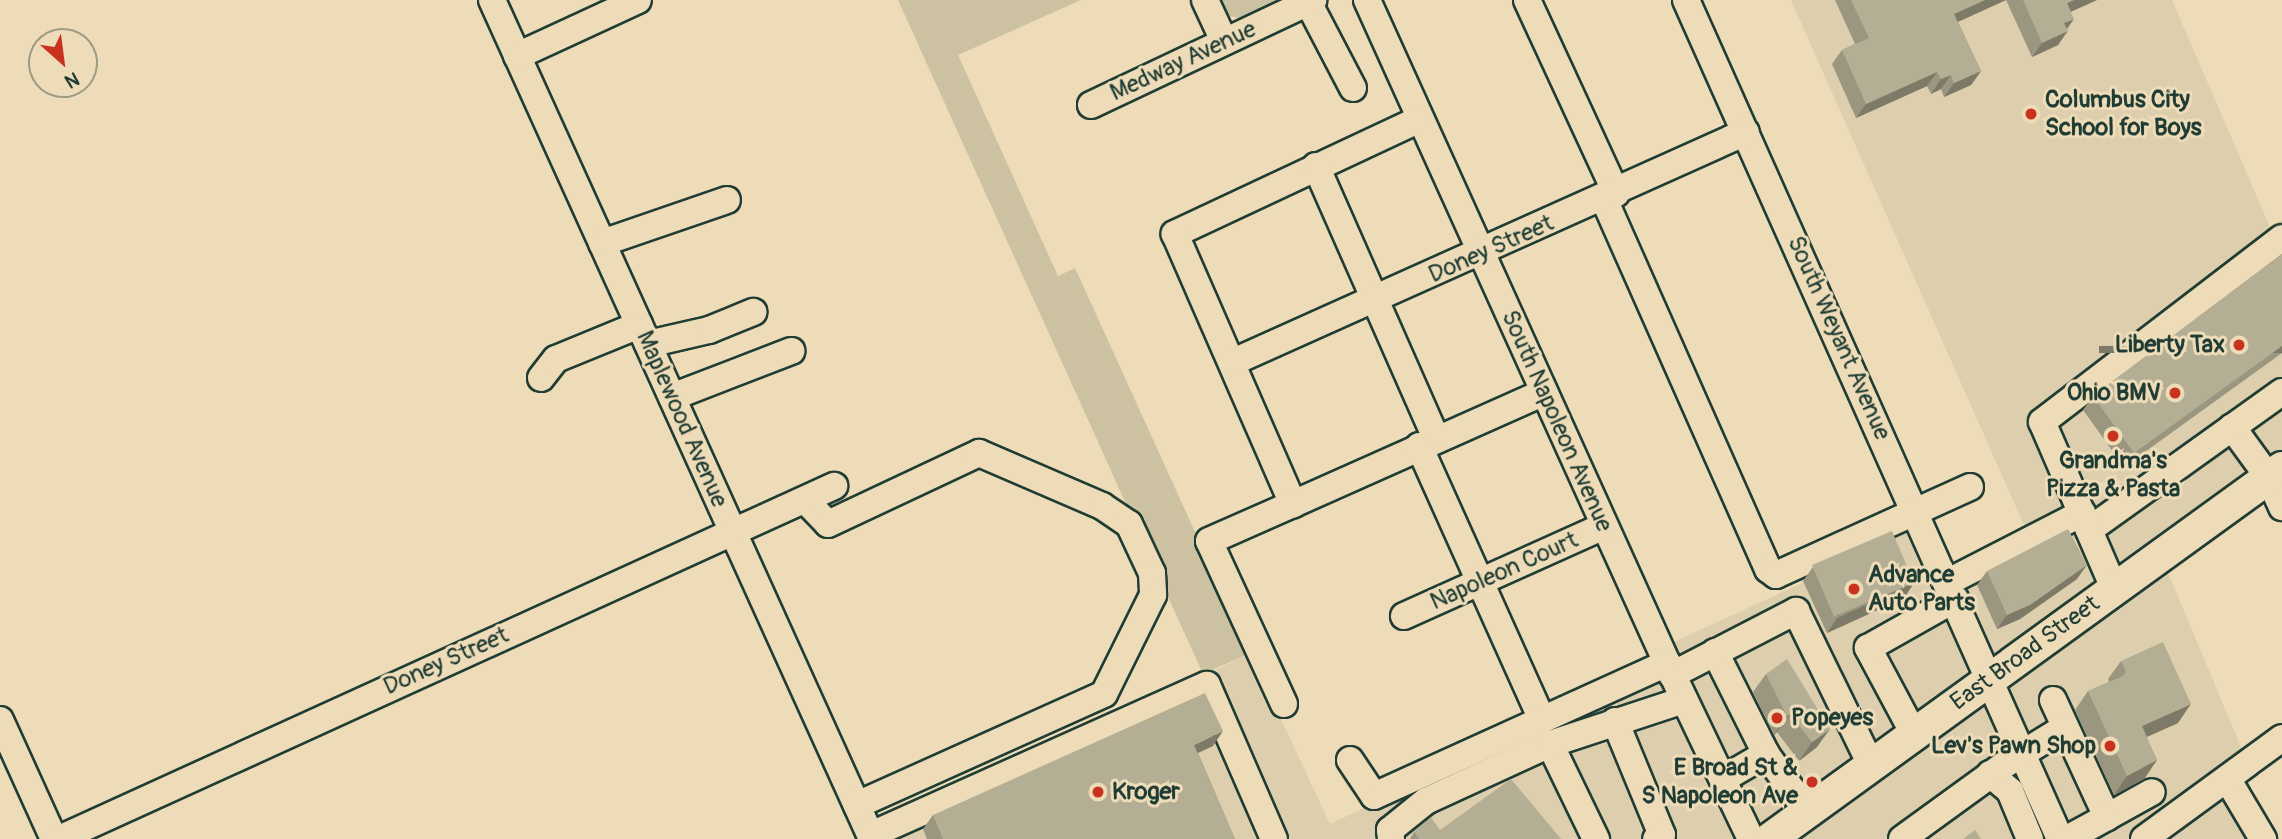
<!DOCTYPE html>
<style>
body{margin:0}
#map{position:relative;width:2282px;height:839px;overflow:hidden;background:#eedbb8;font-family:Pangolin,sans-serif}
div>[style]{position:absolute}
[style*='--x']{left:calc(var(--x)*1px);top:calc(var(--y)*1px);width:calc(var(--w)*1px);rotate:calc(var(--a)*1deg)}
.built>*{inset:0;background:#ddcead}
.green>*{inset:0;background:#ccc2a2}
.roads{filter:drop-shadow(2px 0 #1f3d34) drop-shadow(-2px 0 #1f3d34) drop-shadow(0 2px #1f3d34) drop-shadow(0 -2px #1f3d34)}
.minor>*{height:26px;margin:-13px;padding:0 13px;transform-origin:13px;border-radius:13px;background:#eedbb8}
.major>*{height:32px;margin:-16px;padding:0 16px;transform-origin:16px;border-radius:16px;background:#eedbb8}
.wall>*{inset:0;background:#9b967f}
.shaded-wall>*{inset:0;background:#7e7a68;transform-origin:0 0}
.building>*{inset:0;background:#b4af94;transform-origin:0 0}
.dots>*{width:19px;height:19px;translate:-50% -50%;box-sizing:border-box;border:4px solid #eedbb8;border-radius:50%}
span{translate:-50% -50%;white-space:nowrap;text-align:center;line-height:1.15;-webkit-text-stroke:6px #eedbb8;paint-order:stroke}
.street-label{font-size:24px;color:#1f3d34}
.poi-label{font-size:24px;color:#1f3d34;font-weight:700}
.left{translate:0 -50%;text-align:left}
.right{translate:-100% -50%;text-align:right}
.north{position:absolute;left:28px;top:28px;width:70px;height:70px;box-sizing:border-box;background:#eedbb8;border:2px solid #9b9c83;border-radius:50%;rotate:152deg;font-size:19px;font-weight:700;line-height:28px;text-align:center;color:#1f3d34}
.north::after{content:'';display:block;margin:auto;width:24px;height:32px;background:#c8321e;clip-path:polygon(50% 0,100% 100%,50% 72%,0 100%)}
</style>
<div id="map">
<div class="built">
<i style="clip-path:polygon(1791px 0,2172px 0,2270px 227px,2282px 220px,2282px 468px,2161px 556px,2249px 766px,2230px 782px,2257px 839px,872px 839px,1250px 653px,1330px 824px,1671px 664px,1663px 647px,1802px 583px,1797px 567px,1918px 515px,1945px 572px,2028px 534px)"></i>
</div>
<div class="green">
<i style="clip-path:polygon(898px 0,1081px 0,958px 55px,1058px 276px,1075px 268px,1250px 653px,1203px 674px)"></i>
<i style="clip-path:polygon(1212px 0,1290px 0,1244px 19px,1225px 15px)"></i>
</div>
<div class="roads">
<div class="minor">
<i style="--x:492;--y:0;--w:921;--a:65.63"></i>
<i style="--x:1205;--y:0;--w:45;--a:65.1"></i>
<i style="--x:1367;--y:0;--w:728;--a:65.65"></i>
<i style="--x:1667;--y:663;--w:195;--a:64.5"></i>
<i style="--x:1527;--y:0;--w:213;--a:65.2"></i>
<i style="--x:1686;--y:0;--w:919;--a:65.97"></i>
<i style="--x:1308;--y:2;--w:97;--a:62.4"></i>
<i style="--x:517;--y:56;--w:133;--a:-24.8"></i>
<i style="--x:1091;--y:105;--w:246;--a:-25.3"></i>
<i style="--x:1420;--y:119;--w:271;--a:154.9"></i>
<i style="--x:1175;--y:234;--w:295;--a:66.4"></i>
<i style="--x:1293;--y:504;--w:275;--a:-24"></i>
<i style="--x:1316;--y:166;--w:297;--a:66.2"></i>
<i style="--x:1604;--y:199;--w:405;--a:66.1"></i>
<i style="--x:1768;--y:569;--w:10;--a:37"></i>
<i style="--x:1776;--y:575;--w:213;--a:-24.4"></i>
<i style="--x:602;--y:243;--w:132;--a:-19"></i>
<i style="--x:648;--y:344;--w:63;--a:-12.9"></i>
<i style="--x:709;--y:330;--w:48;--a:-22.2"></i>
<i style="--x:1233;--y:362;--w:562;--a:-24.15"></i>
<i style="--x:541;--y:378;--w:24;--a:-52"></i>
<i style="--x:556;--y:359;--w:90;--a:-22.3"></i>
<i style="--x:672;--y:397;--w:128;--a:-21.1"></i>
<i style="--x:2232;--y:427;--w:63;--a:54"></i>
<i style="--x:2269;--y:478;--w:32;--a:66"></i>
<i style="--x:1419;--y:446;--w:300;--a:65.8"></i>
<i style="--x:805;--y:500;--w:33;--a:46"></i>
<i style="--x:828;--y:524;--w:167;--a:-25.2"></i>
<i style="--x:979;--y:453;--w:134;--a:23.3"></i>
<i style="--x:1102;--y:506;--w:32;--a:34"></i>
<i style="--x:1129;--y:524;--w:54;--a:64.9"></i>
<i style="--x:1152;--y:573;--w:22;--a:87"></i>
<i style="--x:1153;--y:595;--w:110;--a:116.3"></i>
<i style="--x:1104;--y:694;--w:271;--a:155.8"></i>
<i style="--x:2089;--y:530;--w:237;--a:-35.6"></i>
<i style="--x:1948;--y:582;--w:151;--a:-27.2"></i>
<i style="--x:2114;--y:588;--w:181;--a:-113.4"></i>
<i style="--x:2042;--y:422;--w:302;--a:-37.5"></i>
<i style="--x:1404;--y:616;--w:219;--a:-24.2"></i>
<i style="--x:1715;--y:652;--w:114;--a:63.4"></i>
<i style="--x:1672;--y:675;--w:140;--a:-27.3"></i>
<i style="--x:1796;--y:611;--w:171;--a:64"></i>
<i style="--x:2053;--y:700;--w:129;--a:65.2"></i>
<i style="--x:2107;--y:817;--w:51;--a:-29.1"></i>
<i style="--x:1284;--y:704;--w:179;--a:-114.7"></i>
<i style="--x:1209;--y:541;--w:92;--a:-23.8"></i>
<i style="--x:0;--y:720;--w:131;--a:65.6"></i>
<i style="--x:1615;--y:721;--w:123;--a:67.6"></i>
<i style="--x:1662;--y:835;--w:7;--a:146"></i>
<i style="--x:1914;--y:734;--w:98;--a:-118.1"></i>
<i style="--x:1868;--y:648;--w:100;--a:-29.4"></i>
<i style="--x:1550;--y:744;--w:106;--a:64.2"></i>
<i style="--x:1350;--y:760;--w:43;--a:56.3"></i>
<i style="--x:1374;--y:796;--w:322;--a:-24.4"></i>
<i style="--x:1990;--y:774;--w:26;--a:40"></i>
<i style="--x:2010;--y:791;--w:52;--a:67.4"></i>
<i style="--x:1723;--y:779;--w:50;--a:-30.2"></i>
<i style="--x:1766;--y:754;--w:72;--a:54.1"></i>
<i style="--x:2228;--y:780;--w:69;--a:59.3"></i>
<i style="--x:871;--y:835;--w:368;--a:-24.1"></i>
<i style="--x:1207;--y:685;--w:168;--a:66.5"></i>
<i style="--x:59;--y:839;--w:852;--a:-24.49"></i>
<i style="--x:1391;--y:839;--w:9;--a:-96"></i>
<i style="--x:1390;--y:830;--w:46;--a:-38.9"></i>
<i style="--x:1426;--y:801;--w:136;--a:-24.7"></i>
<i style="--x:1550;--y:744;--w:141;--a:-18.2"></i>
<i style="--x:1902;--y:839;--w:126;--a:-36"></i>
<i style="--x:2004;--y:765;--w:70;--a:-31.7"></i>
<i style="--x:2067;--y:839;--w:46;--a:-28.8"></i>
<i style="--x:2144;--y:839;--w:171;--a:-36.2"></i>
</div>
<div class="major">
<i style="--x:1770;--y:839;--w:632;--a:-35.93"></i>
</div>
</div>
<div class="wall">
<i style="clip-path:polygon(1835px 0,2097px 0,2070px 12px,2067px 29px,2058px 45px,2032px 57px,2006px 0,1958px 22px,1981px 71px,1971px 85px,1944px 97px,1941px 89px,1931px 94px,1927px 86px,1856px 118px,1832px 64px,1842px 50px,1855px 44px)"></i>
<i style="clip-path:polygon(2282px 254px,2282px 353px,2124px 467px,2083px 410px,2093px 396px)"></i>
<i style="clip-path:polygon(1813px 567px,1914px 583px,1904px 598px,1827px 633px,1803px 581px)"></i>
<i style="clip-path:polygon(1987px 571px,2077px 579px,2020px 619px,1997px 629px,1977px 585px)"></i>
<i style="clip-path:polygon(2121px 661px,2178px 723px,2146px 737px,2157px 760px,2144px 779px,2114px 795px,2075px 710px,2088px 691px,2109px 682px,2108px 679px)"></i>
<i style="clip-path:polygon(1766px 674px,1817px 747px,1799px 761px,1777px 732px,1774px 735px,1753px 692px)"></i>
<i style="clip-path:polygon(1213px 746px,1198px 753px,1235px 839px,927px 839px,923px 829px,933px 815px)"></i>
<i style="clip-path:polygon(1440px 830px,1561px 839px,1410px 839px,1414px 832px)"></i>
</div>
<div class="shaded-wall">
<i style="clip-path:polygon(1985px 0,2006px 0,1944px 28px,1954px 14px)"></i>
<i style="clip-path:polygon(2074px 0,2097px 0,2057px 18px,2067px 3px)"></i>
<i style="clip-path:polygon(2074px 19px,2064px 33px,2068px 31px,2058px 45px,2032px 57px,2042px 43px,2064px 23px)"></i>
<i style="clip-path:polygon(1981px 71px,1971px 85px,1944px 97px,1954px 83px)"></i>
<i style="clip-path:polygon(1937px 72px,1927px 86px,1856px 118px,1866px 104px)"></i>
<i style="clip-path:polygon(1951px 75px,1941px 89px,1931px 94px,1941px 79px)"></i>
<i style="left:2282px;top:346px;width:7px;height:183px;rotate:90deg"></i>
<i style="clip-path:polygon(2087px 565px,2077px 579px,2020px 619px,1997px 629px,2007px 615px)"></i>
<i style="clip-path:polygon(1914px 583px,1904px 598px,1827px 633px,1837px 618px)"></i>
<i style="clip-path:polygon(2191px 704px,2178px 723px,2129px 745px,2142px 726px)"></i>
<i style="clip-path:polygon(1790px 714px,1777px 732px,1774px 735px,1787px 716px)"></i>
<i style="clip-path:polygon(1830px 729px,1817px 747px,1799px 761px,1812px 742px)"></i>
<i style="clip-path:polygon(1223px 731px,1213px 746px,1184px 759px,1194px 745px)"></i>
<i style="clip-path:polygon(2157px 760px,2144px 779px,2114px 795px,2127px 776px)"></i>
</div>
<div class="building">
<i style="clip-path:polygon(1851px 0,1985px 0,1954px 14px,1981px 71px,1954px 83px,1951px 75px,1941px 79px,1937px 72px,1866px 104px,1842px 50px,1869px 38px)"></i>
<i style="clip-path:polygon(2023px 0,2074px 0,2067px 3px,2074px 19px,2064px 23px,2068px 31px,2042px 43px)"></i>
<i style="clip-path:polygon(2282px 254px,2282px 346px,2134px 453px,2093px 396px)"></i>
<i style="clip-path:polygon(2068px 529px,2087px 565px,2030px 605px,2007px 615px,1987px 571px)"></i>
<i style="left:1892px;top:531px;width:56px;height:87px;rotate:67deg"></i>
<i style="clip-path:polygon(2163px 642px,2191px 704px,2142px 726px,2157px 760px,2127px 776px,2088px 691px,2123px 676px,2126px 671px,2121px 661px)"></i>
<i style="clip-path:polygon(1787px 659px,1830px 729px,1812px 742px,1790px 714px,1787px 716px,1766px 674px)"></i>
<i style="clip-path:polygon(1205px 693px,1223px 731px,1194px 745px,1235px 839px,943px 839px,933px 815px)"></i>
<i style="clip-path:polygon(1511px 779px,1561px 839px,1419px 839px,1414px 832px,1431px 817px,1440px 830px)"></i>
<i style="clip-path:polygon(1975px 830px,1981px 839px,1963px 839px)"></i>
</div>
<div class="dots">
<i style="left:2031px;top:114px;background:#c8321e"></i>
<i style="left:2239px;top:345px;background:#c8321e"></i>
<i style="left:2175px;top:393px;background:#c8321e"></i>
<i style="left:2113px;top:436px;background:#c8321e"></i>
<i style="left:1854px;top:589px;background:#c8321e"></i>
<i style="left:1777px;top:718px;background:#c8321e"></i>
<i style="left:2110px;top:746px;background:#c8321e"></i>
<i style="left:1812px;top:782px;background:#c8321e"></i>
<i style="left:1098px;top:792px;background:#c8321e"></i>
</div>
<div class="street-label">
<span style="left:1183px;top:61px;rotate:-25deg">Medway Avenue</span>
<span style="left:1491px;top:249px;rotate:-24deg">Doney Street</span>
<span style="left:1839px;top:338px;rotate:66deg">South Weyant Avenue</span>
<span style="left:682px;top:419px;rotate:66deg">Maplewood Avenue</span>
<span style="left:1557px;top:421px;rotate:66deg">South Napoleon Avenue</span>
<span style="left:1504px;top:571px;rotate:-24deg">Napoleon Court</span>
<span style="left:2025px;top:653px;rotate:-36deg">East Broad Street</span>
<span style="left:446px;top:661px;rotate:-24deg">Doney Street</span>
</div>
<div class="poi-label">
<span class="left" style="left:2045px;top:114px">Columbus City<br>School for Boys</span>
<span class="right" style="left:2225px;top:345px">Liberty Tax</span>
<span class="right" style="left:2161px;top:393px">Ohio BMV</span>
<span style="left:2113px;top:475px">Grandma's<br>Pizza &amp; Pasta</span>
<span class="left" style="left:1868px;top:589px">Advance<br>Auto Parts</span>
<span class="left" style="left:1791px;top:718px">Popeyes</span>
<span class="right" style="left:2096px;top:746px">Lev's Pawn Shop</span>
<span class="right" style="left:1798px;top:782px">E Broad St &amp;<br>S Napoleon Ave</span>
<span class="left" style="left:1112px;top:792px">Kroger</span>
</div>
<div class="north">N</div>
</div>
